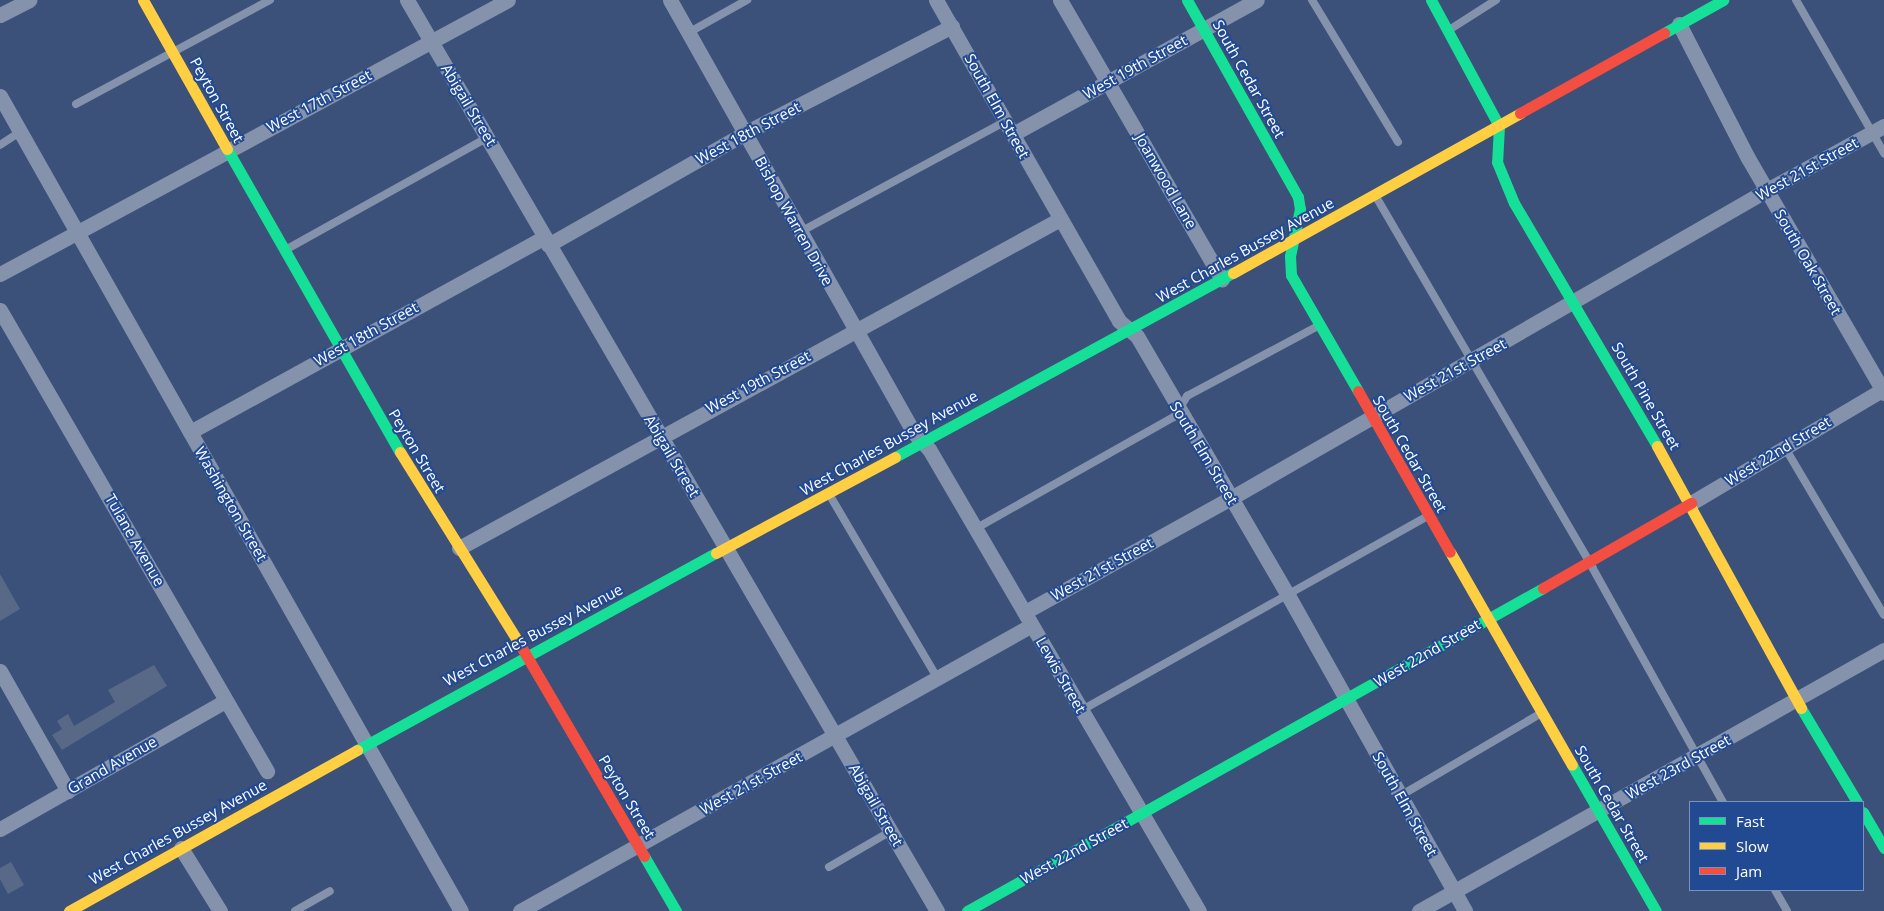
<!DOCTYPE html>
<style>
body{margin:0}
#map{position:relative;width:1884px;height:911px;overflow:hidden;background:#3b5179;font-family:"Open Sans",sans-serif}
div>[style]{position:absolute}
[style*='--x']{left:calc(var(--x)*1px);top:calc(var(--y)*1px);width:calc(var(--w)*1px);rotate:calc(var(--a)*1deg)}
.building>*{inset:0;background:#586988}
.lane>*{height:8px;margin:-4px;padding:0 4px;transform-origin:4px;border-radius:4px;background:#8492ab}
.street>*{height:15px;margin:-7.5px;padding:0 7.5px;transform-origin:7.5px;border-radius:7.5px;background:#8492ab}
.fast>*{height:11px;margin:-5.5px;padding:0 5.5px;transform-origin:5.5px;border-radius:5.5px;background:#16e098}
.slow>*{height:11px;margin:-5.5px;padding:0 5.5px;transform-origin:5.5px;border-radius:5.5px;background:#ffcf43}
.jam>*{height:11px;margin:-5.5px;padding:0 5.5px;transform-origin:5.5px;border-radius:5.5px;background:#f24e42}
span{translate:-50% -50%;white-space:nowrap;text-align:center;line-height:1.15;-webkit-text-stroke:4px #224a92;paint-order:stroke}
.street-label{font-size:15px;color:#fff}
.legend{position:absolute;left:1689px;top:801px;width:175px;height:90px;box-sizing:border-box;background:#224a92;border:1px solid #7a92be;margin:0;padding:6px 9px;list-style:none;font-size:15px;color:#fff}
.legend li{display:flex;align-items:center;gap:10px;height:25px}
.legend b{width:25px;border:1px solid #7a92be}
</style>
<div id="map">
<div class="building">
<i style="clip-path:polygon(0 574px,20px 609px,0 621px)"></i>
<i style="clip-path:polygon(154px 665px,167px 686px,62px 750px,52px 735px,62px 729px,57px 721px,68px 714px,74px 726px,115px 702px,108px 690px)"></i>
<i style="clip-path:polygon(11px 862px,24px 885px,8px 894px,0 879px,0 868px)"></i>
</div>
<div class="lane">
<i style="--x:1312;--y:0;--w:166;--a:58.8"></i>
<i style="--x:1796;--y:0;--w:177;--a:60.1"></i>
<i style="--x:1449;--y:30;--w:56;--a:-32.6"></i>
<i style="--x:688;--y:33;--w:68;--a:-29.2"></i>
<i style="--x:76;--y:104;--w:220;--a:-28.2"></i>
<i style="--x:0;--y:145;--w:24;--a:-33"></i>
<i style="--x:1375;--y:195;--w:431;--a:59.7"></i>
<i style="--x:1592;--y:567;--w:269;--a:60.9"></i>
<i style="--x:800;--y:232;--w:234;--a:-28.3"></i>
<i style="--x:287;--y:249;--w:230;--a:-29.1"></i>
<i style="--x:1784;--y:446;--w:196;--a:59.4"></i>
<i style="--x:829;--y:494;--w:212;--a:59.5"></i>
<i style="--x:975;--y:529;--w:228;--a:-29.4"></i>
<i style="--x:1174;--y:417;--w:25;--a:-58"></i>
<i style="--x:1187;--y:396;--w:149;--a:-28.1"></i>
<i style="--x:1082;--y:710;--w:397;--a:-29.3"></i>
<i style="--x:1400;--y:796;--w:162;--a:-30.4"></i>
<i style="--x:829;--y:867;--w:72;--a:-30.1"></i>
<i style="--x:1775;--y:890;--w:24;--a:60"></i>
<i style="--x:295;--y:911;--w:40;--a:-29.7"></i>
</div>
<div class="street">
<i style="--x:407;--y:0;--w:1054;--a:59.81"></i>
<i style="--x:670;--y:0;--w:496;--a:60.6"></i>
<i style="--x:913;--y:432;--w:23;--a:47"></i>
<i style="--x:929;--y:449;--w:535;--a:59.7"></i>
<i style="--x:936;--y:0;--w:369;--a:60.3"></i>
<i style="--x:1119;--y:321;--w:23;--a:40"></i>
<i style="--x:1137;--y:336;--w:302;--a:59.8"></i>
<i style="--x:1289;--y:597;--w:360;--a:60.7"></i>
<i style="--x:1060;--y:0;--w:323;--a:59.9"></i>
<i style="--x:0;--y:15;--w:33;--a:-27"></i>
<i style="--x:1679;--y:24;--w:151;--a:62.8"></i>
<i style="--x:1748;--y:158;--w:272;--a:59.9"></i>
<i style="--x:0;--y:96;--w:936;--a:60.51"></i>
<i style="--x:1013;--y:134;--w:278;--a:-28.8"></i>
<i style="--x:548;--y:245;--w:227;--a:-29.6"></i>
<i style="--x:745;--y:133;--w:233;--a:-27.3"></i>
<i style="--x:0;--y:274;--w:577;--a:-28.34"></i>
<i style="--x:0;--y:310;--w:533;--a:59.92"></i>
<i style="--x:190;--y:432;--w:404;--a:-28.8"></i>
<i style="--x:1691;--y:503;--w:224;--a:-30.6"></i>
<i style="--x:459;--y:548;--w:685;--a:-28.7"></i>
<i style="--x:1025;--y:612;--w:235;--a:-29"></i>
<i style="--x:1231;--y:498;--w:618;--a:-29.88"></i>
<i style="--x:1767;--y:190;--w:133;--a:-28.7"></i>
<i style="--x:0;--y:671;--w:138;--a:60.5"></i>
<i style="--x:0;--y:829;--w:259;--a:-29.6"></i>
<i style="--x:181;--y:848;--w:74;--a:58.2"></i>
<i style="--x:520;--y:911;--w:586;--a:-29.19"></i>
<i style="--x:1419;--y:911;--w:533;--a:-29.31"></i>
</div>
<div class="fast">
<i style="--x:1187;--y:0;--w:226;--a:60.6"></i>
<i style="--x:1298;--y:197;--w:12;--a:81"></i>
<i style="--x:1300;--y:209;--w:48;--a:102"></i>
<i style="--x:1290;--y:256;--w:19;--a:87"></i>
<i style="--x:1291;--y:275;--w:134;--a:60"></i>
<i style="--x:1431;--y:0;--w:143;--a:61.6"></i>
<i style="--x:1499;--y:126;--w:36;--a:93"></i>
<i style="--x:1497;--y:162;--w:44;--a:67.5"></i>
<i style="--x:1514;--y:203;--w:282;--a:59.5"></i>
<i style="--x:1664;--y:33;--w:68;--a:-29.2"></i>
<i style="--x:227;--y:149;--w:349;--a:60.3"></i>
<i style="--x:895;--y:457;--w:385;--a:-28.6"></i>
<i style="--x:1801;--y:708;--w:109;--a:59.2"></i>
<i style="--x:357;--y:750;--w:409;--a:-28.8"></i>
<i style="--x:1572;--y:765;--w:168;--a:60.1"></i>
<i style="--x:1863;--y:812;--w:42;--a:59.7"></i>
<i style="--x:644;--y:856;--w:64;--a:59.8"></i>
<i style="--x:967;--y:911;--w:660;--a:-29.28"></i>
</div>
<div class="slow">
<i style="--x:143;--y:0;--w:171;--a:60.6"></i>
<i style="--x:1233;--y:273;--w:329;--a:-29.1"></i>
<i style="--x:1657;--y:446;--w:299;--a:61.2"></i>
<i style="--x:400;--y:452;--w:225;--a:58.1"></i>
<i style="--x:1450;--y:552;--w:245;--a:60.2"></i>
<i style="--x:716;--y:553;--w:203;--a:-28.2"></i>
<i style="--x:69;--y:911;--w:330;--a:-29.2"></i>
</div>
<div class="jam">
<i style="--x:1520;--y:113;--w:165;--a:-29.1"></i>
<i style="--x:1358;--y:391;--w:185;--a:60.3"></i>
<i style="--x:1543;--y:588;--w:171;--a:-29.9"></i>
<i style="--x:519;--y:643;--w:247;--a:59.6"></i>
</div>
<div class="street-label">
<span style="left:1135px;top:67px;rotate:-29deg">West 19th Street</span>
<span style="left:1249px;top:79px;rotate:61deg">South Cedar Street</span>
<span style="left:217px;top:100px;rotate:61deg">Peyton Street</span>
<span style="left:319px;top:101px;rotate:-28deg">West 17th Street</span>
<span style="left:469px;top:105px;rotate:59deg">Abigail Street</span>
<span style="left:997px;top:106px;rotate:61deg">South Elm Street</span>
<span style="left:748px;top:133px;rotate:-28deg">West 18th Street</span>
<span style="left:1807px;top:169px;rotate:-29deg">West 21st Street</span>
<span style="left:1166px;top:181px;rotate:60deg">Joanwood Lane</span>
<span style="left:794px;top:221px;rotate:61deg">Bishop Warren Drive</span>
<span style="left:1245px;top:250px;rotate:-29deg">West Charles Bussey Avenue</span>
<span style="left:1808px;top:262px;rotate:60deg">South Oak Street</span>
<span style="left:366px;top:334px;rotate:-29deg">West 18th Street</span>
<span style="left:1455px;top:370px;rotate:-29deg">West 21st Street</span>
<span style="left:758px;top:382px;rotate:-28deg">West 19th Street</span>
<span style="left:1646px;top:396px;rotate:60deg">South Pine Street</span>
<span style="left:889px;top:443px;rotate:-29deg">West Charles Bussey Avenue</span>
<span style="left:417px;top:451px;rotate:59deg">Peyton Street</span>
<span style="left:1778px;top:451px;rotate:-31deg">West 22nd Street</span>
<span style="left:1204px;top:453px;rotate:59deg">South Elm Street</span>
<span style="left:1410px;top:454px;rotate:60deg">South Cedar Street</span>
<span style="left:672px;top:456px;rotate:59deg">Abigail Street</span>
<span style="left:231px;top:504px;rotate:60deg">Washington Street</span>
<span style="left:135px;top:540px;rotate:60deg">Tulane Avenue</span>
<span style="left:1102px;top:569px;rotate:-29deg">West 21st Street</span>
<span style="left:533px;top:635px;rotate:-28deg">West Charles Bussey Avenue</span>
<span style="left:1427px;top:653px;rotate:-30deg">West 22nd Street</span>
<span style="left:1061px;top:675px;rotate:60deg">Lewis Street</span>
<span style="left:112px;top:765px;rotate:-30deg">Grand Avenue</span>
<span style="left:1678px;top:767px;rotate:-29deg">West 23rd Street</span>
<span style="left:751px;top:783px;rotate:-29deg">West 21st Street</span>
<span style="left:627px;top:797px;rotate:59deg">Peyton Street</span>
<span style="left:1405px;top:804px;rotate:61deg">South Elm Street</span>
<span style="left:1612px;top:804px;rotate:60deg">South Cedar Street</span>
<span style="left:876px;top:805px;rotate:60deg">Abigail Street</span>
<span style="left:178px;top:832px;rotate:-29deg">West Charles Bussey Avenue</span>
<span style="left:1074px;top:851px;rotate:-29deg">West 22nd Street</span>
</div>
<ul class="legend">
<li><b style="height:6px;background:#16e098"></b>Fast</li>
<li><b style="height:6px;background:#ffcf43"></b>Slow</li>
<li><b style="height:6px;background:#f24e42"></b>Jam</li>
</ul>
</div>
